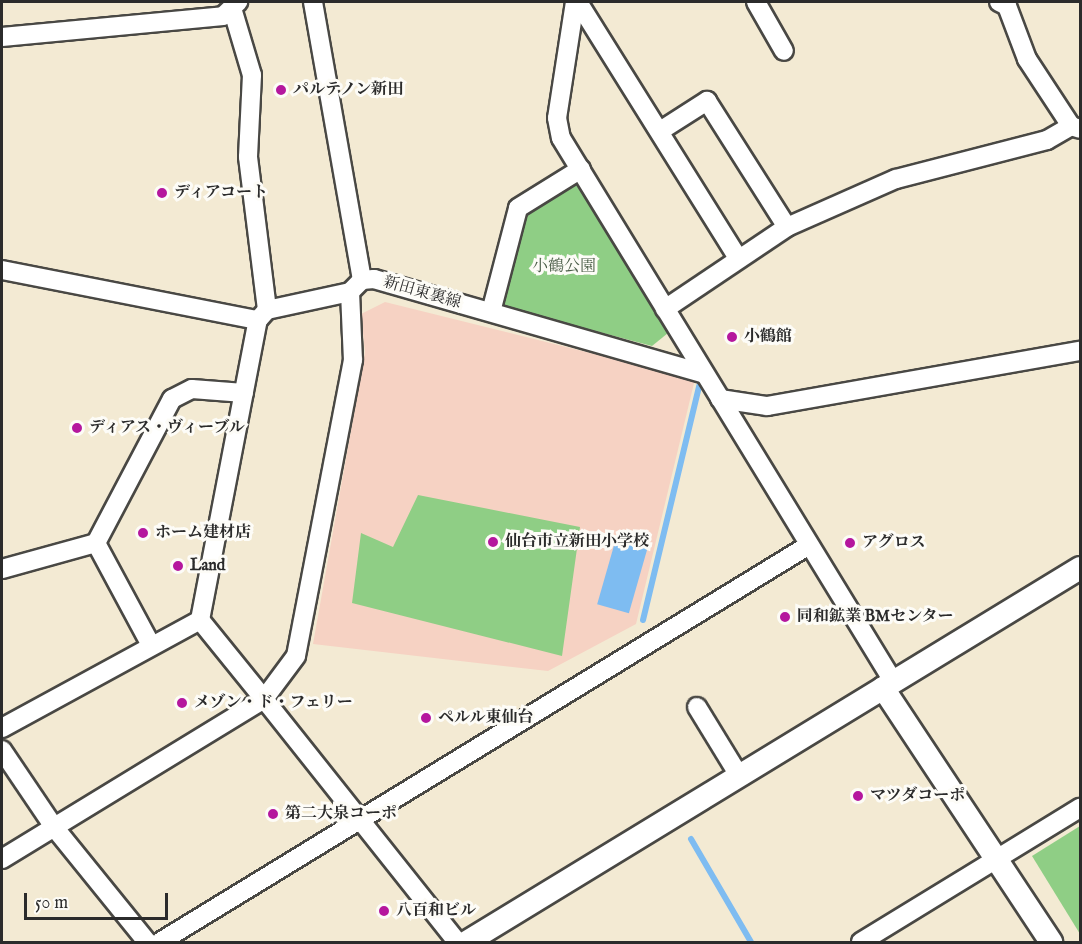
<!DOCTYPE html>
<meta charset="utf-8">
<style>
body{margin:0}
#map{position:relative;width:1082px;height:944px;overflow:hidden;background:#f3ead3;font-family:"IM FELL English","Noto Serif JP",serif}
div>[style]{position:absolute}
[style*='--x']{left:calc(var(--x)*1px);top:calc(var(--y)*1px);width:calc(var(--w)*1px);rotate:calc(var(--a)*1deg)}
.built>*{inset:0;background:#f6d2c3}
.green>*{inset:0;background:#8fce85}
.water>*{inset:0;background:#7ebcf1;transform-origin:0 0}
.stream>*{height:6px;margin:-3px;padding:0 3px;transform-origin:3px;border-radius:3px;background:#7ebcf1}
.roads{filter:drop-shadow(2px 0 #494844) drop-shadow(-2px 0 #494844) drop-shadow(0 2px #494844) drop-shadow(0 -2px #494844)}
.minor>*{height:18px;margin:-9px;padding:0 9px;transform-origin:9px;border-radius:9px;background:#fff}
.tertiary>*{height:22px;margin:-11px;padding:0 11px;transform-origin:11px;border-radius:11px;background:#fff}
.dots>*{width:16px;height:16px;translate:-50% -50%;box-sizing:border-box;border:3px solid #fdfcf7;border-radius:50%}
span{translate:-50% -50%;white-space:nowrap;text-align:center;line-height:1.15;-webkit-text-stroke:6px #fdfcf7;paint-order:stroke}
.poi-label{font-size:16px;color:#2b2b2b;font-weight:700}
.left{translate:0 -50%;text-align:left}
.park-label{font-size:16px;color:#495c46}
.street-label{font-size:16px;color:#2b2b2b}
.frame{position:absolute;inset:0;border:3px solid #2b2b2b;pointer-events:none}
.scale{position:absolute;left:24px;top:893px;width:144px;height:27px;box-sizing:border-box;border:3px solid #2b2b2b;border-top:0;padding-left:8px;font-size:18px;line-height:21px;white-space:nowrap;color:#2b2b2b;-webkit-text-stroke:4px #fdfcf7;paint-order:stroke}
</style>
<div id="map">
<div class="built">
<i style="clip-path:polygon(385px 302px,695px 379px,636px 624px,548px 671px,313px 644px,365px 352px,361px 314px)"></i>
</div>
<div class="green">
<i style="clip-path:polygon(574px 179px,668px 333px,652px 346px,500px 306px,522px 209px)"></i>
<i style="clip-path:polygon(418px 495px,580px 527px,562px 656px,352px 603px,361px 533px,393px 547px)"></i>
<i style="clip-path:polygon(1080px 826px,1080px 934px,1032px 856px)"></i>
</div>
<div class="water">
<i style="left:617px;top:535px;width:33px;height:72px;rotate:16deg"></i>
</div>
<div class="stream">
<i style="--x:643;--y:620;--w:241;--a:-76.5"></i>
<i style="--x:691;--y:839;--w:119;--a:59.8"></i>
</div>
<div class="roads">
<div class="minor">
<i style="--x:313;--y:2;--w:282;--a:80"></i>
<i style="--x:575;--y:2;--w:117;--a:98.8"></i>
<i style="--x:557;--y:118;--w:20;--a:79"></i>
<i style="--x:561;--y:138;--w:636;--a:58.56"></i>
<i style="--x:578;--y:2;--w:302;--a:58"></i>
<i style="--x:756;--y:2;--w:56;--a:60.3"></i>
<i style="--x:999;--y:2;--w:9;--a:27"></i>
<i style="--x:1007;--y:6;--w:57;--a:69.3"></i>
<i style="--x:1027;--y:59;--w:80;--a:56.7"></i>
<i style="--x:232;--y:8;--w:70;--a:73.4"></i>
<i style="--x:252;--y:75;--w:82;--a:92.8"></i>
<i style="--x:248;--y:157;--w:154;--a:82.9"></i>
<i style="--x:2;--y:37;--w:222;--a:-5.4"></i>
<i style="--x:223;--y:16;--w:21;--a:-43"></i>
<i style="--x:660;--y:131;--w:56;--a:-32.6"></i>
<i style="--x:707;--y:101;--w:149;--a:57.6"></i>
<i style="--x:2;--y:270;--w:261;--a:11.1"></i>
<i style="--x:258;--y:320;--w:13;--a:-48"></i>
<i style="--x:267;--y:310;--w:85;--a:-12.2"></i>
<i style="--x:350;--y:292;--w:17;--a:-45"></i>
<i style="--x:362;--y:280;--w:12;--a:-5"></i>
<i style="--x:374;--y:279;--w:344;--a:16"></i>
<i style="--x:350;--y:292;--w:68;--a:87.5"></i>
<i style="--x:353;--y:360;--w:301;--a:100.9"></i>
<i style="--x:296;--y:656;--w:54;--a:126.7"></i>
<i style="--x:264;--y:699;--w:310;--a:51.5"></i>
<i style="--x:665;--y:309;--w:147;--a:-33.9"></i>
<i style="--x:787;--y:227;--w:119;--a:-23.8"></i>
<i style="--x:896;--y:179;--w:156;--a:-14.5"></i>
<i style="--x:1047;--y:140;--w:28;--a:-30"></i>
<i style="--x:1071;--y:126;--w:9;--a:18"></i>
<i style="--x:491;--y:312;--w:107;--a:-75.4"></i>
<i style="--x:518;--y:208;--w:74;--a:-31.8"></i>
<i style="--x:720;--y:399;--w:48;--a:8.5"></i>
<i style="--x:767;--y:406;--w:318;--a:-10"></i>
<i style="--x:96;--y:543;--w:116;--a:61.7"></i>
<i style="--x:2;--y:569;--w:98;--a:-15.5"></i>
<i style="--x:96;--y:543;--w:163;--a:-62.2"></i>
<i style="--x:172;--y:399;--w:22;--a:-27"></i>
<i style="--x:192;--y:389;--w:52;--a:4.4"></i>
<i style="--x:697;--y:707;--w:79;--a:58.5"></i>
<i style="--x:2;--y:728;--w:226;--a:-28.6"></i>
<i style="--x:2;--y:750;--w:93;--a:56"></i>
<i style="--x:54;--y:827;--w:148;--a:51"></i>
<i style="--x:2;--y:859;--w:307;--a:-31.4"></i>
<i style="--x:264;--y:699;--w:102;--a:-129"></i>
<i style="--x:200;--y:620;--w:306;--a:-79.1"></i>
<i style="--x:160;--y:942;--w:761;--a:-31.45"></i>
<i style="--x:861;--y:942;--w:257;--a:-31.5"></i>
</div>
<div class="tertiary">
<i style="--x:883;--y:688;--w:305;--a:56.5"></i>
<i style="--x:467;--y:942;--w:718;--a:-31.39"></i>
</div>
</div>
<div class="dots">
<i style="left:281px;top:90px;background:#b5179e"></i>
<i style="left:162px;top:193px;background:#b5179e"></i>
<i style="left:732px;top:337px;background:#b5179e"></i>
<i style="left:77px;top:428px;background:#b5179e"></i>
<i style="left:143px;top:533px;background:#b5179e"></i>
<i style="left:493px;top:542px;background:#b5179e"></i>
<i style="left:850px;top:543px;background:#b5179e"></i>
<i style="left:178px;top:566px;background:#b5179e"></i>
<i style="left:785px;top:617px;background:#b5179e"></i>
<i style="left:182px;top:703px;background:#b5179e"></i>
<i style="left:426px;top:718px;background:#b5179e"></i>
<i style="left:858px;top:796px;background:#b5179e"></i>
<i style="left:273px;top:814px;background:#b5179e"></i>
<i style="left:384px;top:911px;background:#b5179e"></i>
</div>
<div class="poi-label">
<span class="left" style="left:293px;top:90px">パルテノン新田</span>
<span class="left" style="left:174px;top:193px">ディアコート</span>
<span class="left" style="left:744px;top:337px">小鶴館</span>
<span class="left" style="left:89px;top:428px">ディアス・ヴィーブル</span>
<span class="left" style="left:155px;top:533px">ホーム建材店</span>
<span class="left" style="left:505px;top:542px">仙台市立新田小学校</span>
<span class="left" style="left:862px;top:543px">アグロス</span>
<span class="left" style="left:190px;top:566px">Land</span>
<span class="left" style="left:797px;top:617px">同和鉱業 BMセンター</span>
<span class="left" style="left:194px;top:703px">メゾン・ド・フェリー</span>
<span class="left" style="left:438px;top:718px">ペルル東仙台</span>
<span class="left" style="left:870px;top:796px">マツダコーポ</span>
<span class="left" style="left:285px;top:814px">第二大泉コーポ</span>
<span class="left" style="left:396px;top:911px">八百和ビル</span>
</div>
<div class="park-label">
<span style="left:564px;top:267px">小鶴公園</span>
</div>
<div class="street-label">
<span style="left:422px;top:293px;rotate:16deg">新田東裏線</span>
</div>
<div class="frame"></div>
<div class="scale">50 m</div>
</div>
